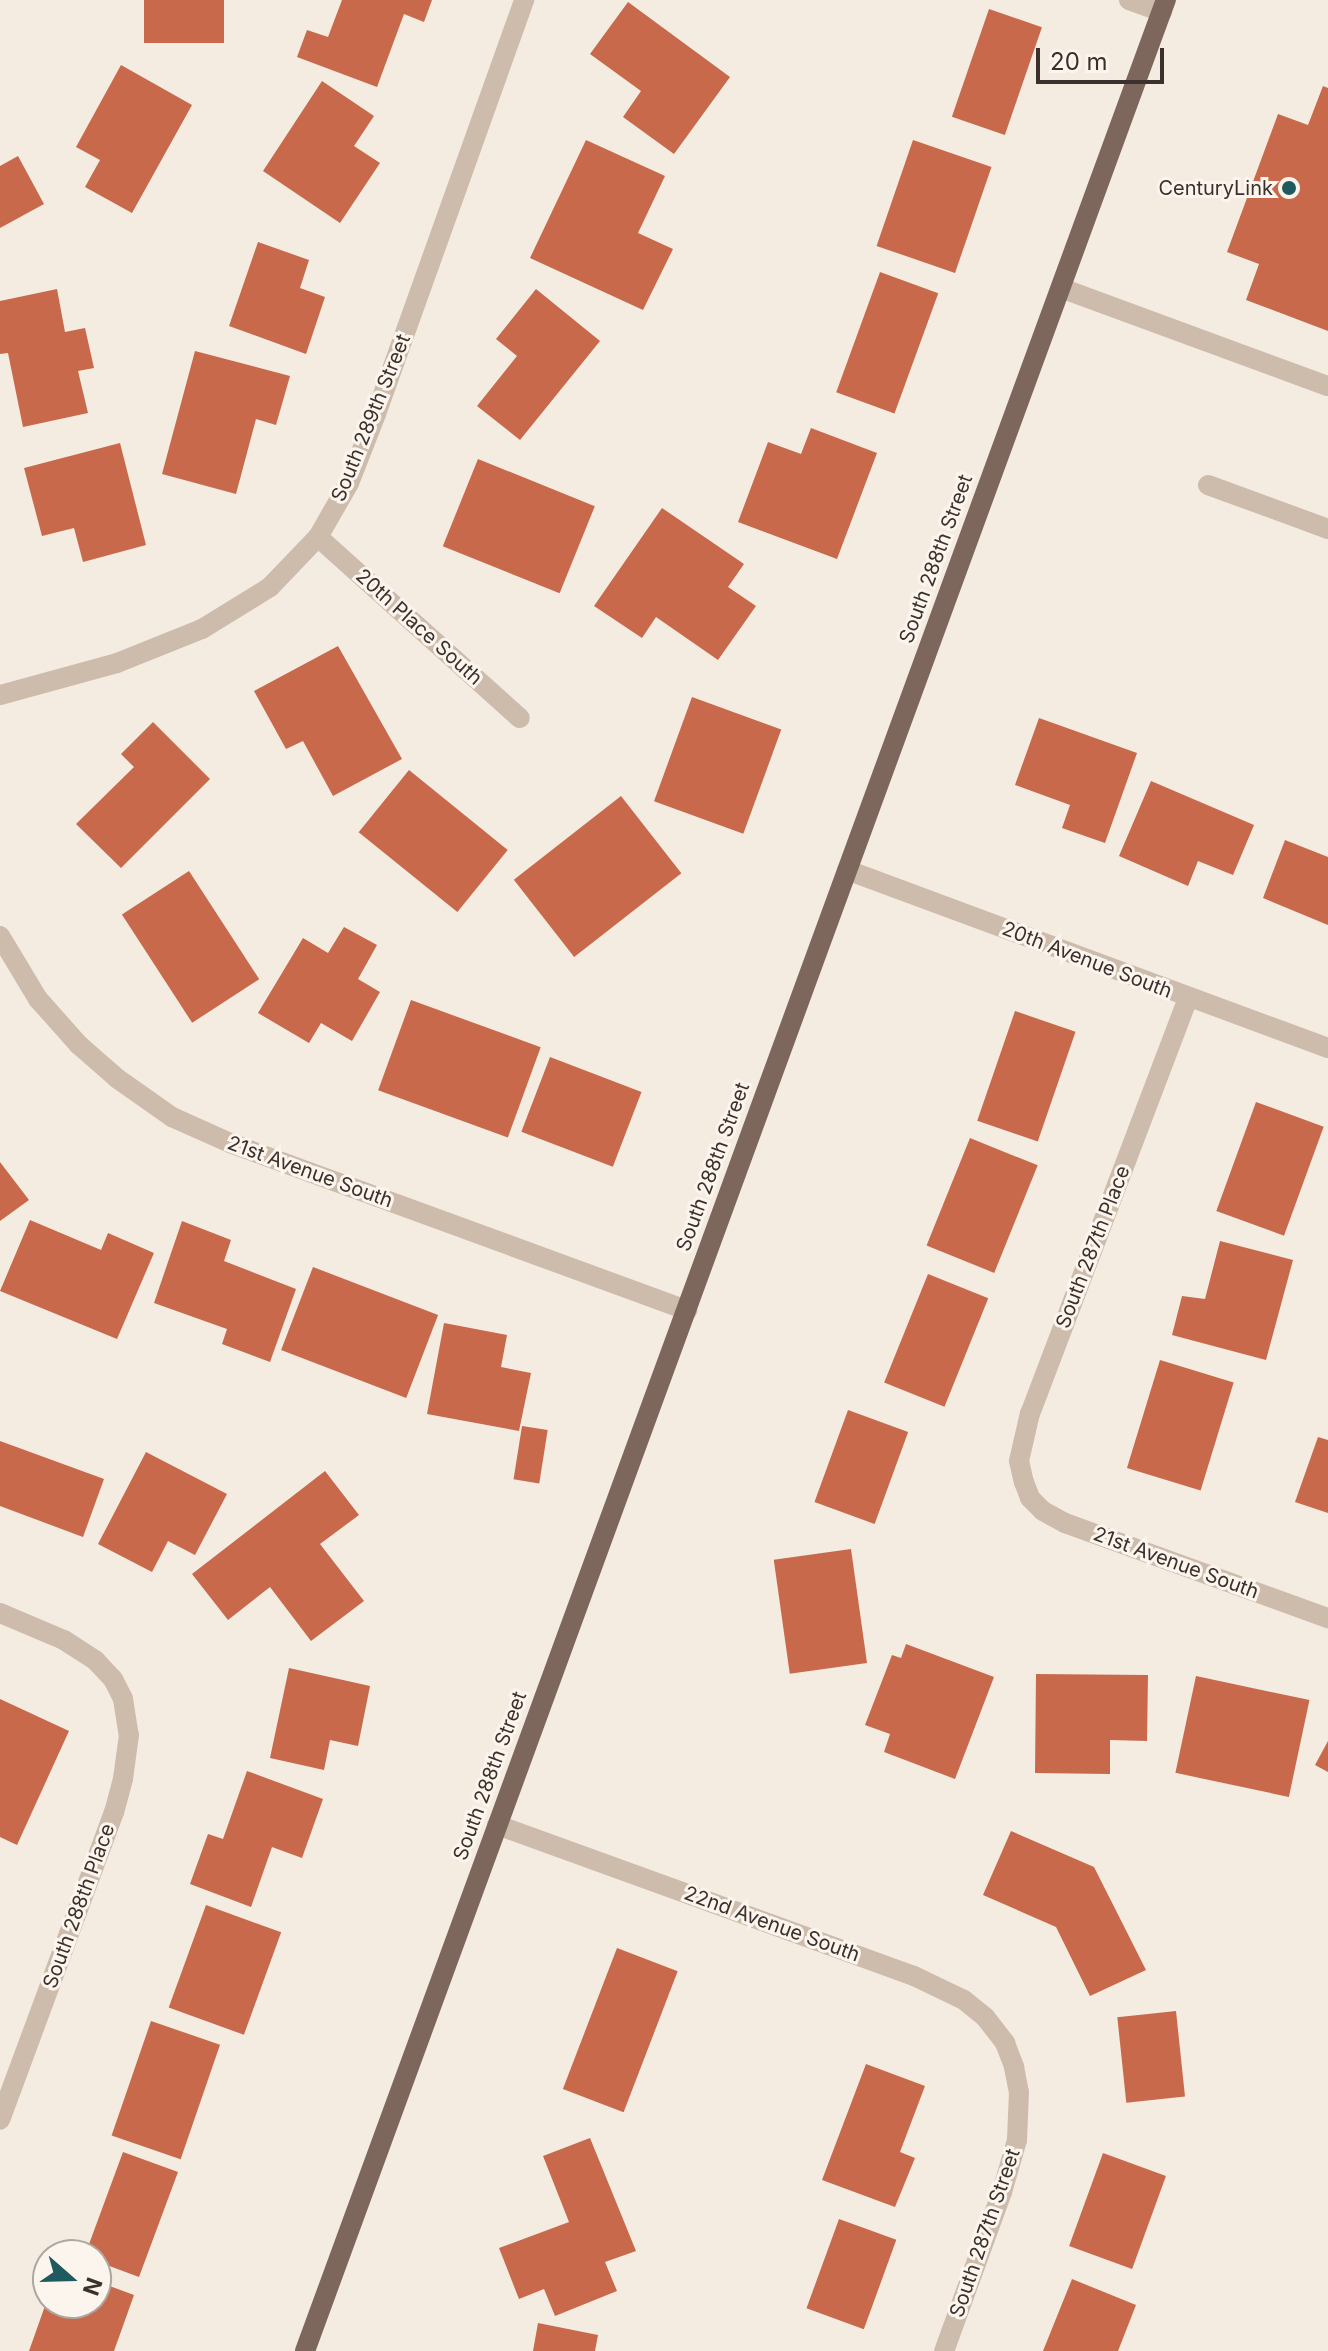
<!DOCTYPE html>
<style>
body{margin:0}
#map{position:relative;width:1328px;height:2351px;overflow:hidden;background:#f4ebe1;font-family:Inter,sans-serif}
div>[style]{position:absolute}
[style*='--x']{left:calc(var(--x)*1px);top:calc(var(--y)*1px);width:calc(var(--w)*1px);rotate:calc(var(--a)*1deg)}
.building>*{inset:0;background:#c8694b;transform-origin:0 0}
.minor>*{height:20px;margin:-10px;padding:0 10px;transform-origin:10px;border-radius:10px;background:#cdbbac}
.major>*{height:20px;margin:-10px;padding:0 10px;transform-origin:10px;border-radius:10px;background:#7d675c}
.dots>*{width:22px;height:22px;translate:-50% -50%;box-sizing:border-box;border:4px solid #fbf5ee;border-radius:50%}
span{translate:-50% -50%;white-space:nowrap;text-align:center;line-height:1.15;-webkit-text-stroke:6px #fbf5ee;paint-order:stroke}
.poi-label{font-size:20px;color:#3b302b}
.right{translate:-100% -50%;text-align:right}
.street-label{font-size:20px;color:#3b302b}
.north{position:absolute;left:32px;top:2239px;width:80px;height:80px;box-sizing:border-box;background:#fbf5ee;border:2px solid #aea6a0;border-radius:50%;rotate:110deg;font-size:22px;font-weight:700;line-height:32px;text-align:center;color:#3b302b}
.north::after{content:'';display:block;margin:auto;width:28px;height:36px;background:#1f5a5e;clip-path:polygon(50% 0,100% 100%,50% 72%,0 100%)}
.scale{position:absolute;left:1036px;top:48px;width:128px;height:36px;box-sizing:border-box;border:4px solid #3b302b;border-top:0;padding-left:10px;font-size:24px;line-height:28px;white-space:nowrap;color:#3b302b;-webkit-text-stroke:6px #fbf5ee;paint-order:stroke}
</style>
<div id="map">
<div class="building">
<i style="left:144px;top:0;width:80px;height:43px"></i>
<i style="clip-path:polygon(342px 0,432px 0,424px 22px,404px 14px,377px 87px,297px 57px,307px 30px,328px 37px)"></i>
<i style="clip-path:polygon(628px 2px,730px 77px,674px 154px,623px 117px,641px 91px,590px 54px)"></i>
<i style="left:989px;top:9px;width:56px;height:114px;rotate:19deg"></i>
<i style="clip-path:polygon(121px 65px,192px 105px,132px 213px,85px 187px,100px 160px,76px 147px)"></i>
<i style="clip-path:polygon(322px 81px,374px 116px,354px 146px,380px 163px,340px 223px,263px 171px)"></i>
<i style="clip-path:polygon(1323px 86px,1328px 88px,1328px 331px,1246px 300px,1259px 264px,1227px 252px,1278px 114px,1308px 125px)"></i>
<i style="clip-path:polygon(586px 140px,665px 176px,638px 233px,673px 249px,643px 310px,530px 258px)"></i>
<i style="left:913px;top:140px;width:83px;height:112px;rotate:19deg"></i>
<i style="clip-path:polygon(18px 156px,44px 204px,0 228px,0 166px)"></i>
<i style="clip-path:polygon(258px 242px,309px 260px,300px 288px,325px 297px,306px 354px,229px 326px)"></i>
<i style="left:880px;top:272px;width:62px;height:128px;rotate:20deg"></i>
<i style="clip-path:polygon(57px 289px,65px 332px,85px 328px,94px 368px,78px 371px,88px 413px,23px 427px,8px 353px,0 354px,0 301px)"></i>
<i style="clip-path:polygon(536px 289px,600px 341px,520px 440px,477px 406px,517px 356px,496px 339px)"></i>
<i style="clip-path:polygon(195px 351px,290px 376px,276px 425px,256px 419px,236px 494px,162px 474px)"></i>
<i style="clip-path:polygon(811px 428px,877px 453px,837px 559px,738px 522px,768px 442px,801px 454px)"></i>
<i style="clip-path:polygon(120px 443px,146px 545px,83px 562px,74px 528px,42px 536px,24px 468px)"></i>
<i style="left:478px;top:459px;width:126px;height:94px;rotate:22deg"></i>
<i style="clip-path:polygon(662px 508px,744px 564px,728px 587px,756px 606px,718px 660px,656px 617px,642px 638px,594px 606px)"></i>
<i style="clip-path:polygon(338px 646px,402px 759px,333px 796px,303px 741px,286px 749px,254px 691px)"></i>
<i style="left:692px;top:697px;width:95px;height:111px;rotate:20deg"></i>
<i style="clip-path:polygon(1039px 718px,1137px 753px,1105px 843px,1062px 828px,1070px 805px,1015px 785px)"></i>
<i style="clip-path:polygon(153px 722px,210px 779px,121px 868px,76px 824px,134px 767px,121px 754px)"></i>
<i style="left:409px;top:770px;width:127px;height:80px;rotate:39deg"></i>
<i style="clip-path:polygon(1151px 781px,1254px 825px,1233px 875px,1198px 861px,1188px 886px,1119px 856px)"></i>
<i style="left:621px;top:796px;width:98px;height:136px;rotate:52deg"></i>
<i style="clip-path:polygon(1285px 840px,1328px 857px,1328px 925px,1263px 898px)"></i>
<i style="left:189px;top:871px;width:129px;height:80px;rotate:57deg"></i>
<i style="clip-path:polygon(344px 927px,377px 945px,358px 979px,380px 992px,352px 1041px,321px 1023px,309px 1043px,258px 1013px,303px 938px,328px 953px)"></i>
<i style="left:411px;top:1000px;width:138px;height:96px;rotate:20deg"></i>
<i style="left:1015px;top:1011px;width:64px;height:116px;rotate:19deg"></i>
<i style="left:550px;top:1057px;width:98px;height:80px;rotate:21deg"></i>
<i style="left:1256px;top:1102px;width:72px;height:116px;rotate:20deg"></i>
<i style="left:970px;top:1138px;width:73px;height:116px;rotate:22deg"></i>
<i style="clip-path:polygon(0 1162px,29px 1200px,0 1221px)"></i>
<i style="clip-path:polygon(30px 1220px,101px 1250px,108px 1233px,154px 1253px,117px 1339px,0 1291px)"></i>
<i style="clip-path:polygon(182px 1221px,231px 1240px,224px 1261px,296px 1289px,270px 1362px,222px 1344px,227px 1329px,154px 1303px)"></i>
<i style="clip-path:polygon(1220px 1241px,1293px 1260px,1266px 1360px,1172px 1335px,1182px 1296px,1205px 1299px)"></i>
<i style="left:313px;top:1267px;width:134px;height:89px;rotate:21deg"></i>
<i style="left:928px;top:1274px;width:65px;height:117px;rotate:22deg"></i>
<i style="clip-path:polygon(444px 1323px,507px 1335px,501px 1367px,531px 1373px,519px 1431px,427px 1414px)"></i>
<i style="left:1160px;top:1360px;width:77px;height:113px;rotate:17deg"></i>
<i style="left:848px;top:1410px;width:64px;height:98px;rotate:20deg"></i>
<i style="left:522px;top:1426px;width:26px;height:54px;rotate:9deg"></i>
<i style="clip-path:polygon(1318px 1437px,1328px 1440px,1328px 1513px,1295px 1502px)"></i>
<i style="clip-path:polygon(0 1441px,104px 1479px,83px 1537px,0 1506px)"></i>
<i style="clip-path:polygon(146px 1452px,227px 1494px,195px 1555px,168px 1541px,152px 1572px,98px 1544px)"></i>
<i style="clip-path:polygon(325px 1471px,359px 1515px,320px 1544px,364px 1601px,311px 1641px,270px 1587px,228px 1620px,192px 1574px)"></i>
<i style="left:851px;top:1549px;width:115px;height:78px;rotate:82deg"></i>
<i style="clip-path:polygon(906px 1644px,994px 1677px,955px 1779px,884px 1752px,890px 1734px,865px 1725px,892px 1655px,901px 1658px)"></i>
<i style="clip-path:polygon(289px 1668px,370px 1686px,358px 1746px,330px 1740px,324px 1770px,270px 1758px)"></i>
<i style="clip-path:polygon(1036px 1674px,1148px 1675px,1147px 1741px,1110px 1740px,1110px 1774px,1035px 1773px)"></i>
<i style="left:1196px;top:1676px;width:116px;height:99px;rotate:12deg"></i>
<i style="clip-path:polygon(0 1699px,69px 1731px,17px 1845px,0 1837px)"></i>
<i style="clip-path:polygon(1328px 1741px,1328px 1772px,1315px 1765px)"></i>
<i style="clip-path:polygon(247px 1771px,323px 1799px,302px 1858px,272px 1847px,251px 1907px,190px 1884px,208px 1834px,223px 1839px)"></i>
<i style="clip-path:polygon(1011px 1831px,1094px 1867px,1146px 1970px,1090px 1996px,1056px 1927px,983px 1895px)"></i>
<i style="left:206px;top:1905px;width:80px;height:109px;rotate:20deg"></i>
<i style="left:617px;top:1948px;width:65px;height:151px;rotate:21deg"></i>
<i style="left:1176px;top:2011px;width:86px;height:59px;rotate:84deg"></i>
<i style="left:151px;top:2021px;width:73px;height:121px;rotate:19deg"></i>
<i style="clip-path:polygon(866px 2064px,925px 2086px,900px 2152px,915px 2158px,895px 2207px,822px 2180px)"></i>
<i style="clip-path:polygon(590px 2138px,636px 2251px,605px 2262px,617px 2291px,555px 2316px,544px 2289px,519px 2299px,499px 2248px,569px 2222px,543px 2156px)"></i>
<i style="clip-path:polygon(123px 2152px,178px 2172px,139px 2277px,96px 2261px,96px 2255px,85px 2255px)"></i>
<i style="left:1103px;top:2153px;width:67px;height:99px;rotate:20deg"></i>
<i style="left:839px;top:2219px;width:61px;height:95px;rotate:20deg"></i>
<i style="clip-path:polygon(1072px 2279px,1136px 2305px,1118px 2351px,1043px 2351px)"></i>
<i style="clip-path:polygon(96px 2281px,134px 2295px,114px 2351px,29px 2351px,46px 2303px,96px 2303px)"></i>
<i style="clip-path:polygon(538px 2323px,598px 2335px,595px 2351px,533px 2351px)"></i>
</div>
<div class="minor">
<i style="--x:1129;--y:0;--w:35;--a:20"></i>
<i style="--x:1061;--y:288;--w:284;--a:20.2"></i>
<i style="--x:1208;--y:485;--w:128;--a:20.1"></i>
<i style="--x:318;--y:537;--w:271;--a:41.9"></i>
<i style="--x:0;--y:695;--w:121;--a:-15.3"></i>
<i style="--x:117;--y:663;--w:92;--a:-21.8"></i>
<i style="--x:202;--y:629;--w:80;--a:-31.7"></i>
<i style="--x:270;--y:587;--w:69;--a:-46.2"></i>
<i style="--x:318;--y:537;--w:62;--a:-60.1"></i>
<i style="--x:349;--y:483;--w:74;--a:-68.6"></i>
<i style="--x:376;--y:414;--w:440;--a:-70.3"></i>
<i style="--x:847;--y:870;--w:513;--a:20.31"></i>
<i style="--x:0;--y:936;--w:74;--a:58.9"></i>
<i style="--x:38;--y:999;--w:62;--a:48.3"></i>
<i style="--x:79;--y:1045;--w:52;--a:41.1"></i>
<i style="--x:118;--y:1079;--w:66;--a:35.1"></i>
<i style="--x:172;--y:1117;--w:64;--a:24.1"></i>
<i style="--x:230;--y:1143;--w:487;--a:20.1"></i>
<i style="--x:1188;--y:998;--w:444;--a:110.8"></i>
<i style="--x:1030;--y:1413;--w:49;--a:102.9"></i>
<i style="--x:1019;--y:1461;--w:22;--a:77"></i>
<i style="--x:1024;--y:1482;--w:17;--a:69"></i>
<i style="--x:1030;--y:1498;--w:18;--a:45"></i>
<i style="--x:1043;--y:1511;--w:25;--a:29"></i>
<i style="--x:1065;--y:1523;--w:280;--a:19.9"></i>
<i style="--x:0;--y:1613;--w:69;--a:22.9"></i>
<i style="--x:64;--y:1640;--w:38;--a:33"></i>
<i style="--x:96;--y:1661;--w:25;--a:47"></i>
<i style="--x:113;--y:1679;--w:22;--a:63"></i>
<i style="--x:123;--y:1699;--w:36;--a:81"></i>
<i style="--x:129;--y:1735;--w:44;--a:97.8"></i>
<i style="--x:123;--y:1779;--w:34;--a:105"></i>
<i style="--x:114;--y:1812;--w:328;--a:110.3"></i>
<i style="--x:497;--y:1825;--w:443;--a:19.9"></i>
<i style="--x:914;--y:1976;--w:55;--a:25.6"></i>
<i style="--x:964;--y:2000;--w:27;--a:39"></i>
<i style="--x:985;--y:2017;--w:33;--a:52"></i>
<i style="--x:1005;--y:2043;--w:26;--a:69"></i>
<i style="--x:1014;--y:2067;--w:25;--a:79"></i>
<i style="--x:1019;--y:2092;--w:48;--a:92.4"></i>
<i style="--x:1017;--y:2140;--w:54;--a:106.1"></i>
<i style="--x:1002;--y:2192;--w:169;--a:110"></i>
</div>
<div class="major">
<i style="--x:305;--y:2351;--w:2504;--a:-69.89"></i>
</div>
<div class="dots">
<i style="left:1289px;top:188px;background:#1f5a5e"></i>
</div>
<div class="poi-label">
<span class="right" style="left:1273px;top:188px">CenturyLink</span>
</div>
<div class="street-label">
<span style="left:371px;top:418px;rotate:-68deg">South 289th Street</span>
<span style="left:936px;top:559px;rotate:-70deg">South 288th Street</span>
<span style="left:419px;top:627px;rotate:42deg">20th Place South</span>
<span style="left:1087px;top:960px;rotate:21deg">20th Avenue South</span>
<span style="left:713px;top:1167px;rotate:-70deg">South 288th Street</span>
<span style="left:310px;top:1172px;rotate:20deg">21st Avenue South</span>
<span style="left:1093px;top:1247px;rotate:-69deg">South 287th Place</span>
<span style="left:1176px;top:1563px;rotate:20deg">21st Avenue South</span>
<span style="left:490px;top:1776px;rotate:-70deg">South 288th Street</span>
<span style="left:79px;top:1906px;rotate:-70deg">South 288th Place</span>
<span style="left:772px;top:1924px;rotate:20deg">22nd Avenue South</span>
<span style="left:985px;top:2233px;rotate:-71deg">South 287th Street</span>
</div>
<div class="north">N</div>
<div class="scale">20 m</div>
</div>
